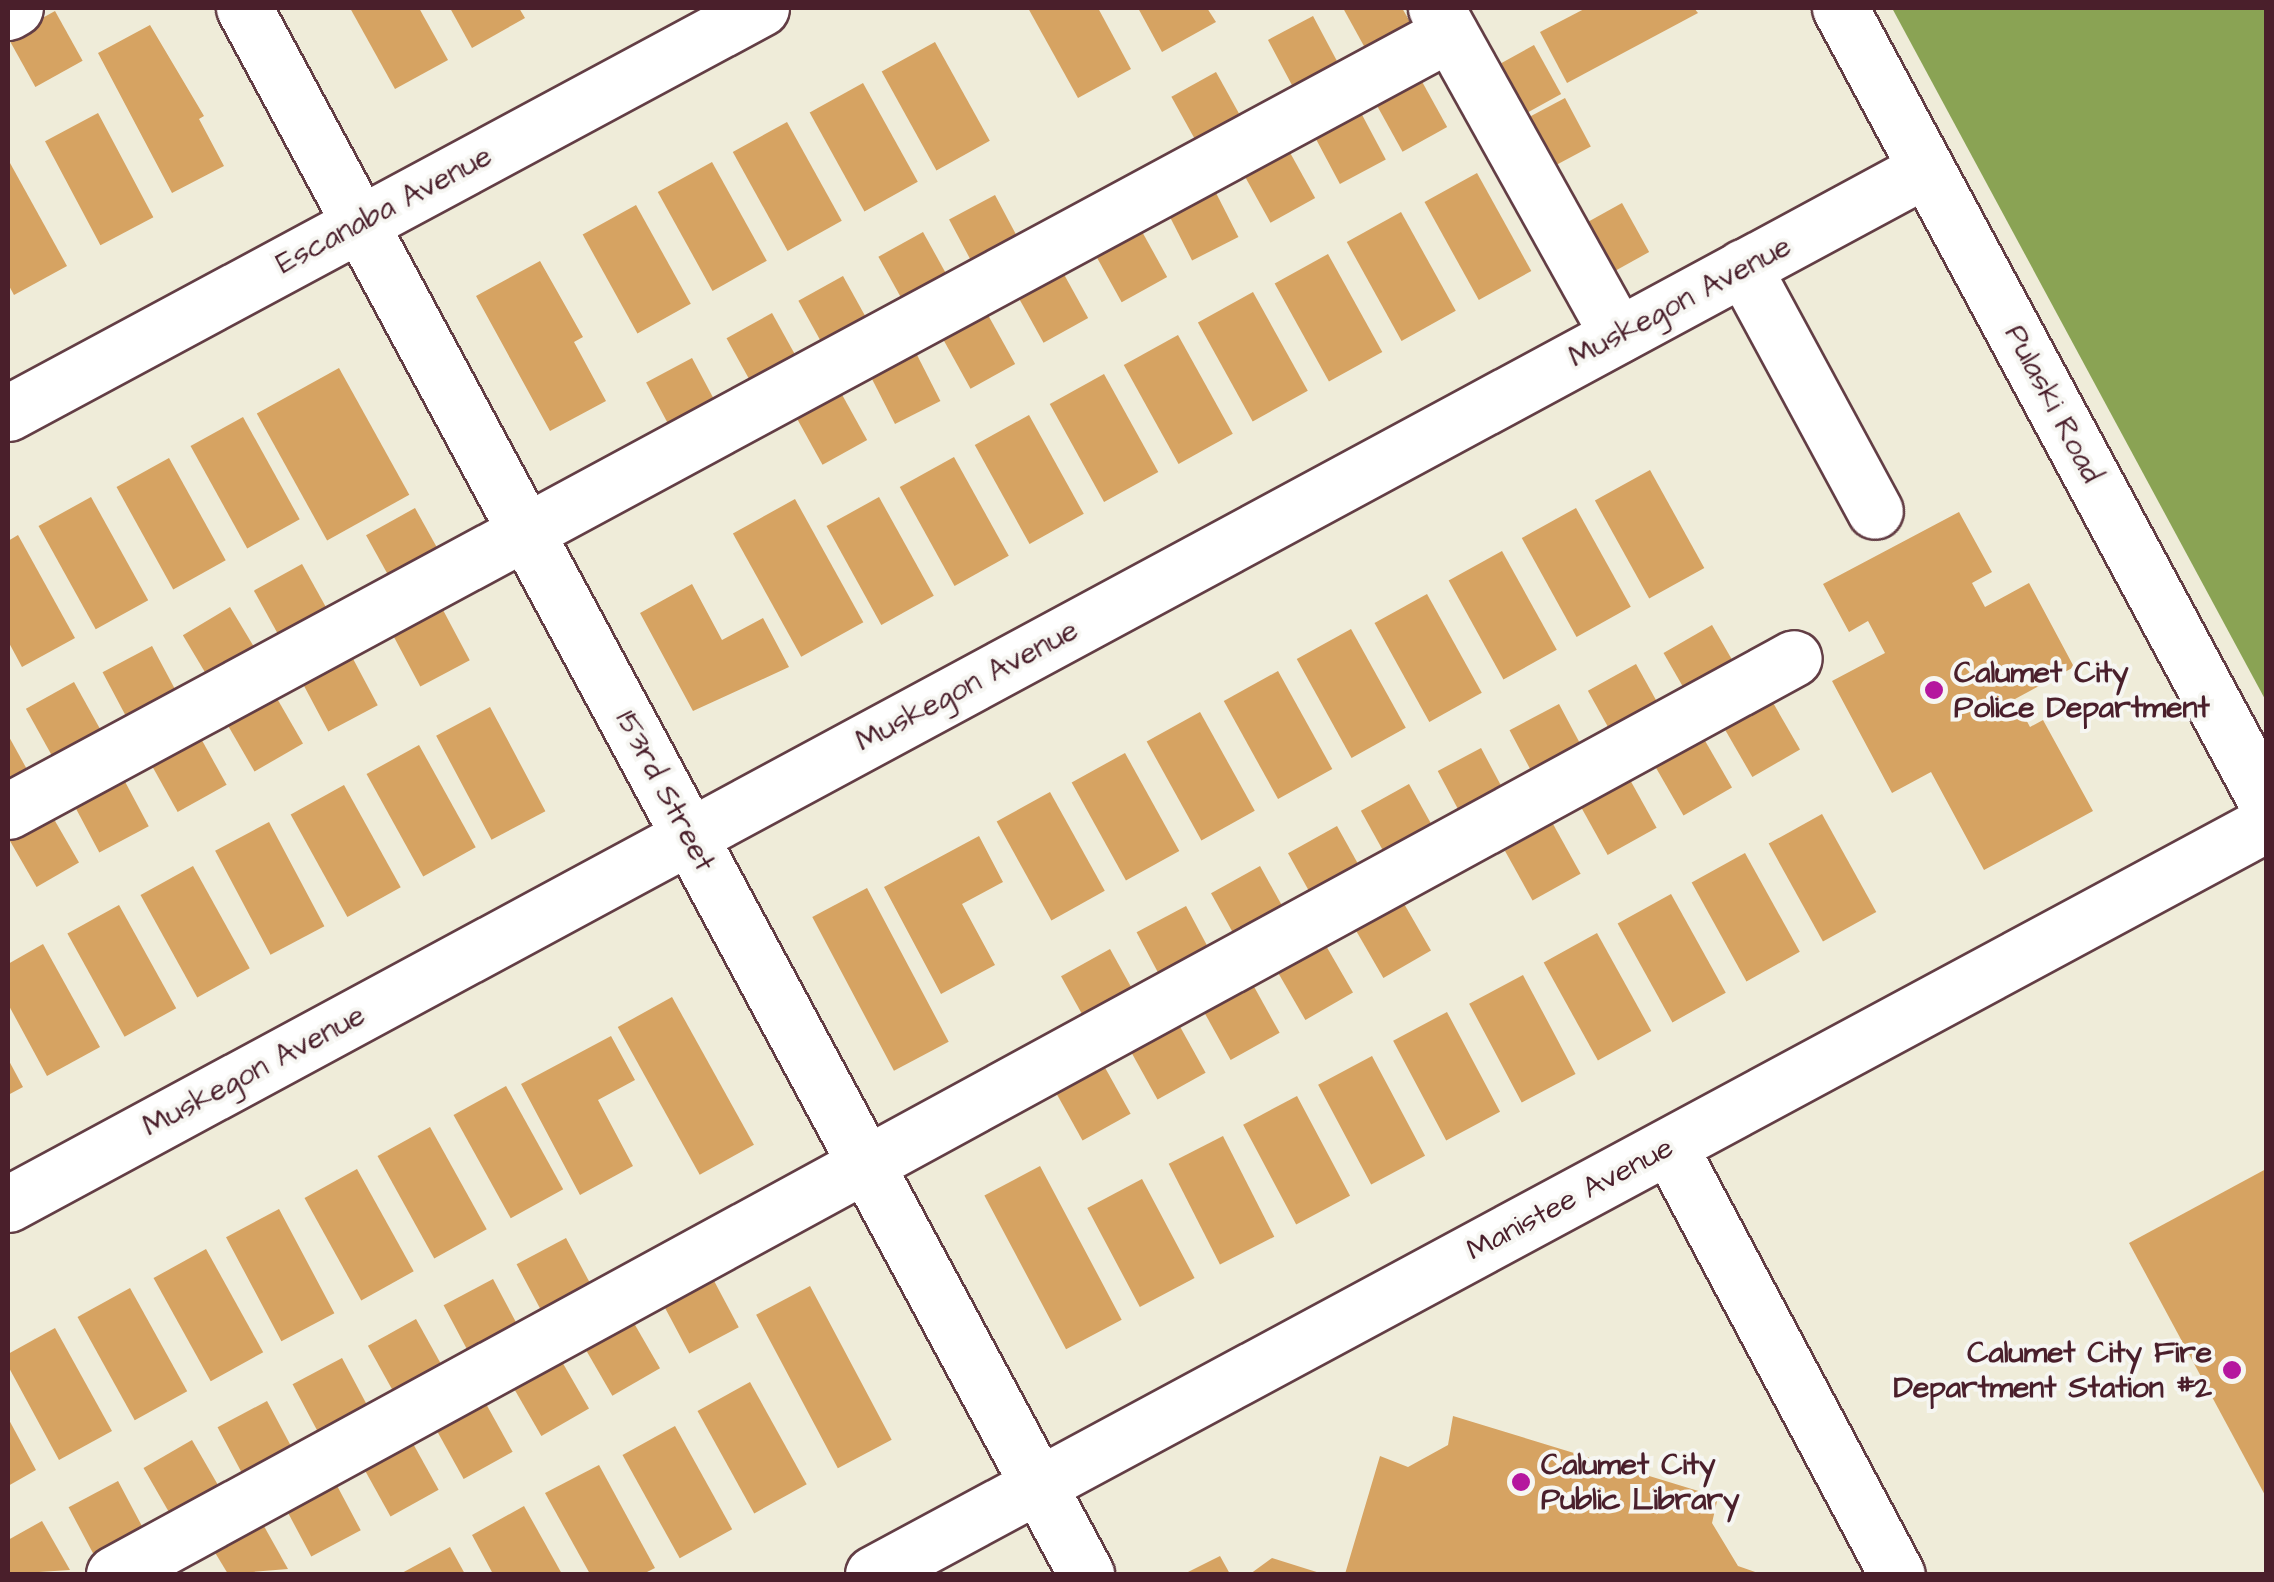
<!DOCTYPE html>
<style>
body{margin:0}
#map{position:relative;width:2274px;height:1582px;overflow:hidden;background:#efecd9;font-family:"Architects Daughter",sans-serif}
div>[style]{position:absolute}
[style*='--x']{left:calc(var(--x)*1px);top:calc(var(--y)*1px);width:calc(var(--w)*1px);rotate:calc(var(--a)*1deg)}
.forest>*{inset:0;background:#8aa354}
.building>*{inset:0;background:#d6a362;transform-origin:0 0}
.roads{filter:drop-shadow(2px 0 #633e45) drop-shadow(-2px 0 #633e45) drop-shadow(0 2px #633e45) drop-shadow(0 -2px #633e45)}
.minor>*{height:55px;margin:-27.5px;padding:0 27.5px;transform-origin:27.5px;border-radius:27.5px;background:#fff}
.dots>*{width:28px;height:28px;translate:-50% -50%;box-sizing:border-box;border:5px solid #f6f6f2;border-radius:50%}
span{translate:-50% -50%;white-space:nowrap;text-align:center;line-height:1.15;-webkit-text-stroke:8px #f6f6f2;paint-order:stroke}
.street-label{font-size:30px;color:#4a1f2b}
.poi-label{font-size:30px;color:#4a1f2b;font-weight:700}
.left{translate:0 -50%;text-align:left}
.right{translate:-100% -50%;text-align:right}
.frame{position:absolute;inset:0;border:10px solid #4a1f2b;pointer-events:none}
</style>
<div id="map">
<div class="forest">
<i style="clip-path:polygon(1892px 8px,2266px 8px,2266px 701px)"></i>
</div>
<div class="building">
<i style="clip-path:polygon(350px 8px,419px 8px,448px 60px,395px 89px)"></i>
<i style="clip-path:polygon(450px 8px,519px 8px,525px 18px,472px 48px)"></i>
<i style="clip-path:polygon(1028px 8px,1098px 8px,1131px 69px,1078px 98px)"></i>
<i style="clip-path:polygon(1138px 8px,1207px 8px,1216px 22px,1162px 52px)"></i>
<i style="clip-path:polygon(1343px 8px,1402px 8px,1416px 32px,1370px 57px)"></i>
<i style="clip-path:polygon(1586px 8px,1694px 8px,1698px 13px,1567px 83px,1540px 32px)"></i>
<i style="left:55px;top:11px;width:57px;height:54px;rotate:61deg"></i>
<i style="left:1313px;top:16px;width:55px;height:51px;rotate:62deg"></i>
<i style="clip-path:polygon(150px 25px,204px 116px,199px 119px,224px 166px,172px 193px,98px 53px)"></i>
<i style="left:935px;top:42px;width:113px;height:61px;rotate:61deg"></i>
<i style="left:1534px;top:45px;width:56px;height:51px;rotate:61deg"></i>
<i style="left:1216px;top:72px;width:56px;height:51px;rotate:61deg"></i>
<i style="left:1420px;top:78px;width:56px;height:51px;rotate:61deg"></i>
<i style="left:863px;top:83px;width:113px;height:61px;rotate:61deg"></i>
<i style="left:1565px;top:98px;width:55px;height:52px;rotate:62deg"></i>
<i style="left:1360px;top:111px;width:55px;height:52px;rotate:62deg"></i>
<i style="left:98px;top:113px;width:118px;height:60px;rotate:62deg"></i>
<i style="left:787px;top:122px;width:113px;height:62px;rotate:61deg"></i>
<i style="left:1288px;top:149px;width:56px;height:51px;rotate:61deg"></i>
<i style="left:712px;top:162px;width:113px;height:62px;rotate:61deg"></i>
<i style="clip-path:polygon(10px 163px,67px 266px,14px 295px,8px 284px)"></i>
<i style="left:1477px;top:173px;width:112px;height:60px;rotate:61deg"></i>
<i style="left:1213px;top:187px;width:56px;height:52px;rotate:63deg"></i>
<i style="left:995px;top:195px;width:55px;height:52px;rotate:62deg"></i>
<i style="left:1622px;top:203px;width:56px;height:52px;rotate:61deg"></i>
<i style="left:636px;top:205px;width:113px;height:61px;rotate:61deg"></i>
<i style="left:1401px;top:212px;width:113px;height:62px;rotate:61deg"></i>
<i style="left:1140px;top:228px;width:56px;height:52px;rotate:61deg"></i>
<i style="left:923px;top:232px;width:56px;height:51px;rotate:61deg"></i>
<i style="left:1328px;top:254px;width:112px;height:61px;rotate:61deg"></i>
<i style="clip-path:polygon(540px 261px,583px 337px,574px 342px,606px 401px,550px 431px,476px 296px)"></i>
<i style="left:1061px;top:269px;width:56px;height:51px;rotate:61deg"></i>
<i style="left:843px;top:276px;width:56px;height:51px;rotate:61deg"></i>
<i style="left:1253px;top:292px;width:113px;height:63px;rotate:61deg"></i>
<i style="left:772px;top:313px;width:56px;height:52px;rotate:61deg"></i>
<i style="left:988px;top:315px;width:56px;height:51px;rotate:61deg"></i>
<i style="left:1178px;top:335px;width:113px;height:62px;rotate:61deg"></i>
<i style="left:915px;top:351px;width:56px;height:51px;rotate:63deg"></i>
<i style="left:692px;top:358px;width:55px;height:52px;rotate:62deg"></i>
<i style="left:339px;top:368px;width:145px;height:94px;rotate:61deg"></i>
<i style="left:1104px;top:374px;width:112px;height:62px;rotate:61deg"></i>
<i style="left:840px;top:391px;width:56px;height:51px;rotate:61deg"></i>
<i style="left:1029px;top:415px;width:113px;height:62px;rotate:61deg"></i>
<i style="left:243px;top:417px;width:117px;height:60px;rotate:61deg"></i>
<i style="left:954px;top:457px;width:113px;height:62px;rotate:61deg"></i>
<i style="left:169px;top:458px;width:117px;height:60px;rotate:61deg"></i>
<i style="left:1650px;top:470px;width:112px;height:63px;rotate:61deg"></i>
<i style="left:91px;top:497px;width:118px;height:60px;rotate:61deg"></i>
<i style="left:879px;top:497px;width:113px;height:60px;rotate:61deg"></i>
<i style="left:795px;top:499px;width:141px;height:71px;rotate:61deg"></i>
<i style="left:415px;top:508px;width:57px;height:56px;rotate:61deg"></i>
<i style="left:1576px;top:508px;width:113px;height:62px;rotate:61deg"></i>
<i style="clip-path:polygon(1959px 512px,1992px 572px,1972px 583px,1985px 607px,2029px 583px,2074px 667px,2015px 699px,2030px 727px,2043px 720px,2093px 811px,1984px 870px,1931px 772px,1892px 793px,1832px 681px,1885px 653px,1868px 621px,1849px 632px,1823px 584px)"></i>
<i style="clip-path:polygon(18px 535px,75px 638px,22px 667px,8px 641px,8px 541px)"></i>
<i style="left:1502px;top:551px;width:113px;height:61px;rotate:61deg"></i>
<i style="left:302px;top:564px;width:57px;height:55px;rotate:61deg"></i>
<i style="clip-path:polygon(692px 584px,722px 640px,763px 618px,789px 667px,693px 711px,640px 613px)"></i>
<i style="left:1427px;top:594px;width:113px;height:60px;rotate:61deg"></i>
<i style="left:230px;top:607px;width:57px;height:55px;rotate:59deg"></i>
<i style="left:443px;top:610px;width:57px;height:56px;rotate:62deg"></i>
<i style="left:1712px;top:625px;width:56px;height:56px;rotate:60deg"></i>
<i style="left:1351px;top:629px;width:113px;height:62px;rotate:61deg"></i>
<i style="left:152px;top:646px;width:57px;height:56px;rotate:62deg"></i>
<i style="left:351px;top:655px;width:57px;height:56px;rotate:62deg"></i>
<i style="left:1636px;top:664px;width:57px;height:55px;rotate:61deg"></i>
<i style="left:1278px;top:671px;width:112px;height:62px;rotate:61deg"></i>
<i style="left:74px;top:682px;width:57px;height:55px;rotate:61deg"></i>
<i style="left:275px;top:695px;width:56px;height:56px;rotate:60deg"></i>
<i style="left:1772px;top:701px;width:56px;height:55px;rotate:60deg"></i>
<i style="left:1559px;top:704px;width:57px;height:56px;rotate:62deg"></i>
<i style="left:490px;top:707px;width:118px;height:61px;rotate:62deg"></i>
<i style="left:1200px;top:712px;width:113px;height:61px;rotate:61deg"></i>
<i style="clip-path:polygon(8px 735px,29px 773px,8px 785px)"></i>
<i style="left:199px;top:735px;width:57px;height:56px;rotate:61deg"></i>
<i style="left:1704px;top:739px;width:56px;height:56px;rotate:60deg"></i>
<i style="left:419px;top:745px;width:117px;height:60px;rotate:61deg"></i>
<i style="left:1481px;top:748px;width:57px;height:49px;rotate:62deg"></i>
<i style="left:1125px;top:753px;width:112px;height:61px;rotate:61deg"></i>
<i style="left:122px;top:776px;width:57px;height:56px;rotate:62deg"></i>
<i style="left:1629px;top:778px;width:57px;height:56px;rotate:61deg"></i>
<i style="left:1409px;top:784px;width:57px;height:55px;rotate:61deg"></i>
<i style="left:344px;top:785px;width:117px;height:61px;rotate:61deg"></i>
<i style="left:1050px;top:792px;width:113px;height:61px;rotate:61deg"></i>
<i style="left:51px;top:814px;width:56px;height:49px;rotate:60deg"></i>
<i style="left:1822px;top:814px;width:112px;height:61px;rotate:61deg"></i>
<i style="left:269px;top:822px;width:118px;height:61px;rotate:62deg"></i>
<i style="left:1553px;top:824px;width:57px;height:55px;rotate:61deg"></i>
<i style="left:1337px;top:826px;width:57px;height:56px;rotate:61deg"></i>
<i style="clip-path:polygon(979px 836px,1003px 882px,962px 904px,995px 965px,941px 994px,884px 887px)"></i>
<i style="left:1745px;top:853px;width:113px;height:61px;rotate:61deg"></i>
<i style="left:193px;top:866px;width:117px;height:60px;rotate:61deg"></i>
<i style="left:1260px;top:866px;width:57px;height:56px;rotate:61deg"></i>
<i style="left:867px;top:888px;width:174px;height:62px;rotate:62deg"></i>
<i style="left:1671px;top:894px;width:113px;height:61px;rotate:61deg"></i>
<i style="left:1403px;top:902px;width:56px;height:55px;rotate:60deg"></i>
<i style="left:119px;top:905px;width:118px;height:59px;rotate:61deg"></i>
<i style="left:1186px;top:906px;width:57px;height:56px;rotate:62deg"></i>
<i style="left:1597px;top:933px;width:112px;height:61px;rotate:61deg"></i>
<i style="clip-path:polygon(43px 944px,100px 1047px,47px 1076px,8px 1004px,8px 964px)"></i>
<i style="left:1325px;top:944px;width:56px;height:55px;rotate:60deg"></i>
<i style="left:1110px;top:949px;width:57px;height:56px;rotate:61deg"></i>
<i style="left:1523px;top:975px;width:112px;height:61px;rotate:62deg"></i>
<i style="left:1252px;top:983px;width:57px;height:56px;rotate:61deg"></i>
<i style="left:672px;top:997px;width:169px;height:62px;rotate:61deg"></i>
<i style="left:1447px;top:1012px;width:113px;height:61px;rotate:62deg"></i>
<i style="left:1178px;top:1023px;width:57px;height:55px;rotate:61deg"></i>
<i style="clip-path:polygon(611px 1036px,635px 1080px,598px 1100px,633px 1166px,580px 1195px,521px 1084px)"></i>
<i style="left:1372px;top:1056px;width:113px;height:61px;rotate:62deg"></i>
<i style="clip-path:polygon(8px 1059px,23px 1087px,8px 1095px)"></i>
<i style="left:1103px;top:1064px;width:57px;height:55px;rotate:61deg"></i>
<i style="left:506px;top:1086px;width:118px;height:60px;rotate:61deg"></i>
<i style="left:1297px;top:1096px;width:113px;height:61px;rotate:62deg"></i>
<i style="left:430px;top:1127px;width:117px;height:60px;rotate:61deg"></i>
<i style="left:1223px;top:1136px;width:113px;height:61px;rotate:63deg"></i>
<i style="left:1040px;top:1166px;width:174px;height:63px;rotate:62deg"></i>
<i style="left:357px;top:1169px;width:117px;height:60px;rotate:61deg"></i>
<i style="clip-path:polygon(2266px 1169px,2266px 1497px,2129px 1243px)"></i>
<i style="left:1142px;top:1179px;width:112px;height:62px;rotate:62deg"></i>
<i style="left:279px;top:1209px;width:118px;height:60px;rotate:62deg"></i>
<i style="left:566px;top:1238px;width:57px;height:56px;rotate:62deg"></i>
<i style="left:206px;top:1249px;width:118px;height:60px;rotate:61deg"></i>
<i style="left:712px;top:1277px;width:57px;height:56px;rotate:62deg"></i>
<i style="left:493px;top:1279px;width:57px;height:56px;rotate:62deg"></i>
<i style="left:810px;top:1286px;width:174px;height:61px;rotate:62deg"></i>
<i style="left:130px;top:1288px;width:118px;height:60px;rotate:61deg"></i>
<i style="left:631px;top:1318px;width:58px;height:55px;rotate:60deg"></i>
<i style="left:416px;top:1319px;width:57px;height:55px;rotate:61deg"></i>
<i style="clip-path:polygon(55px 1328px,112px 1431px,59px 1460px,8px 1366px,8px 1354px)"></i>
<i style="left:342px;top:1358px;width:57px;height:56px;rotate:62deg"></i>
<i style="left:561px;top:1360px;width:56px;height:55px;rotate:60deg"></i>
<i style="left:750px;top:1382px;width:117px;height:60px;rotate:61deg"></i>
<i style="left:267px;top:1401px;width:57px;height:56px;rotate:62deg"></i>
<i style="left:485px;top:1402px;width:57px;height:56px;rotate:61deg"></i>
<i style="clip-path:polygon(1453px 1416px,1718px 1497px,1712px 1523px,1738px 1566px,1761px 1574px,1345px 1574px,1380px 1456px,1408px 1467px,1448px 1445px)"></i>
<i style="clip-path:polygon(8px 1418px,36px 1470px,8px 1486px)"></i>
<i style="left:675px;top:1426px;width:118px;height:60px;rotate:61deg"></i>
<i style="left:192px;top:1440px;width:56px;height:56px;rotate:60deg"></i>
<i style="left:411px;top:1440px;width:57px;height:55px;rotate:61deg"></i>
<i style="clip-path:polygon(599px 1465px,655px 1568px,643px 1574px,590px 1574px,545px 1493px)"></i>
<i style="left:334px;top:1480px;width:57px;height:56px;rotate:62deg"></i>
<i style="left:118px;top:1481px;width:57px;height:56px;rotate:62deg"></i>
<i style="clip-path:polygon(524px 1506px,562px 1574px,493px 1574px,472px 1535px)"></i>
<i style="clip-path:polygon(260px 1519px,288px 1569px,228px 1574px,211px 1546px)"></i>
<i style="clip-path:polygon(42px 1521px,70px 1570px,8px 1574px,8px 1540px)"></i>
<i style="clip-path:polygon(450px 1547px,465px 1574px,400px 1574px)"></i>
<i style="clip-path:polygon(1220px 1556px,1230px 1574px,1184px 1574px)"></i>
<i style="clip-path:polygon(1272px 1558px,1323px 1574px,1250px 1574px)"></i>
</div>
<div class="roads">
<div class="minor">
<i style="--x:244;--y:8;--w:1778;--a:61.73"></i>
<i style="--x:1436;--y:8;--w:374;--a:60.9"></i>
<i style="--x:1840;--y:8;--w:900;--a:61.76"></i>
<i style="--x:8;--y:12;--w:8;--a:-30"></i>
<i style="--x:1743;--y:267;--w:277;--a:61.6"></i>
<i style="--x:8;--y:413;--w:855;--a:-28.27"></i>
<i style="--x:8;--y:811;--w:1638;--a:-28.35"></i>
<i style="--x:1669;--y:1146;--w:485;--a:62"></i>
<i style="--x:8;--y:1204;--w:2179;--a:-28.35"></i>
<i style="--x:114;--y:1574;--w:1913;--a:-28.6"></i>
<i style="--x:873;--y:1574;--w:1582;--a:-28.3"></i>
</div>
</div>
<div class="dots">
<i style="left:1934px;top:690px;background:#b5179e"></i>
<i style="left:2232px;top:1370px;background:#b5179e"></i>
<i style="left:1521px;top:1482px;background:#b5179e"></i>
</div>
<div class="street-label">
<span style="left:384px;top:210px;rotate:-28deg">Escanaba Avenue</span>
<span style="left:1680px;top:302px;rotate:-28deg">Muskegon Avenue</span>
<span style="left:2053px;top:404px;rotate:62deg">Pulaski Road</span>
<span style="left:967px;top:686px;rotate:-28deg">Muskegon Avenue</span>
<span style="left:665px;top:791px;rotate:62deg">153rd Street</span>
<span style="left:254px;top:1071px;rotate:-28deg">Muskegon Avenue</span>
<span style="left:1570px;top:1199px;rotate:-28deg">Manistee Avenue</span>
</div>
<div class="poi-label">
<span class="left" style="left:1954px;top:690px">Calumet City<br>Police Department</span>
<span class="right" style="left:2212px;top:1370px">Calumet City Fire<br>Department Station #2</span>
<span class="left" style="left:1541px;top:1482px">Calumet City<br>Public Library</span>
</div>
<div class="frame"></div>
</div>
